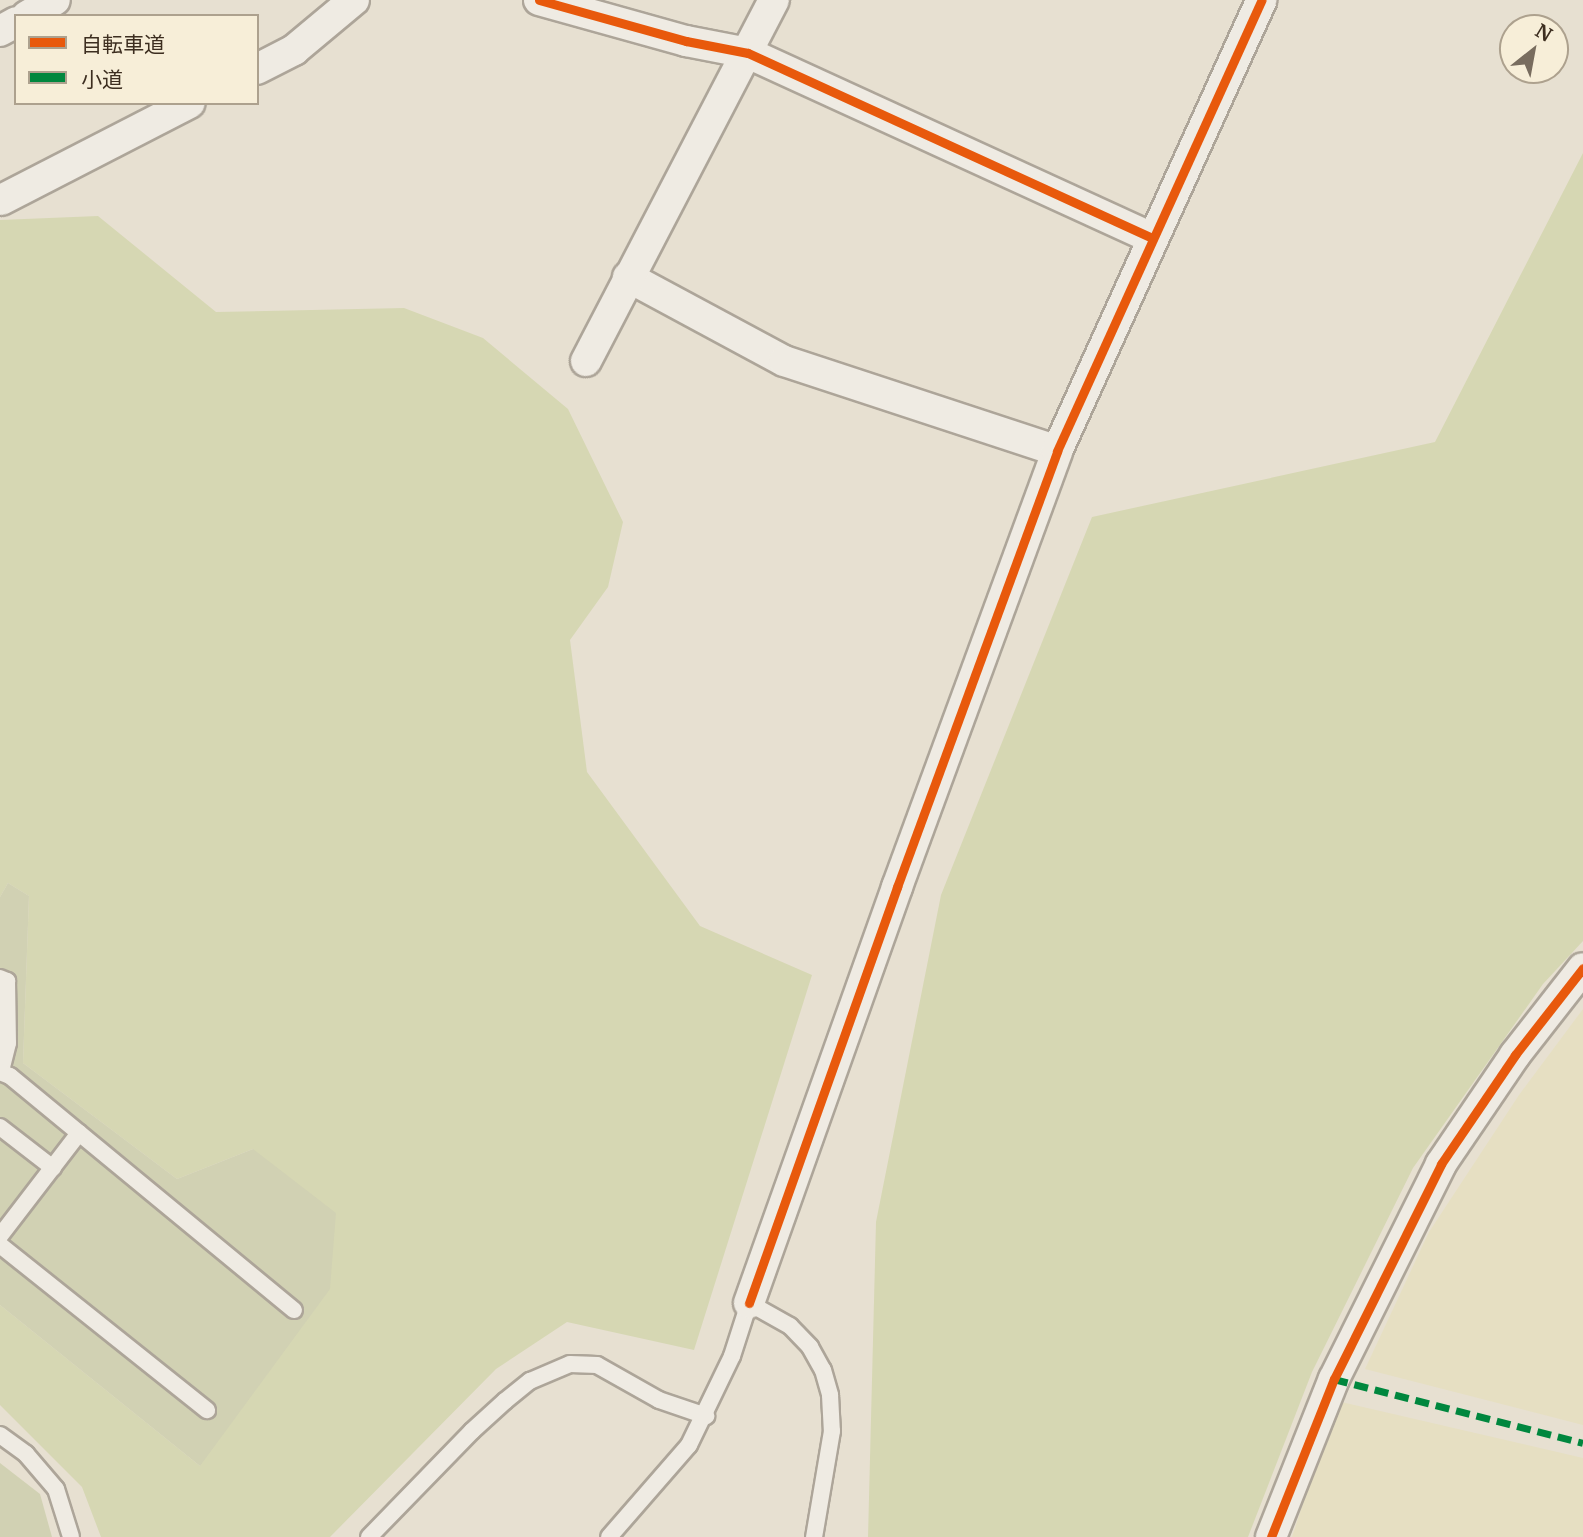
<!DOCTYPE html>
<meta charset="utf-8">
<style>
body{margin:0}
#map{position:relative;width:1583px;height:1537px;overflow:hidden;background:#e7e0d1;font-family:Merriweather,"Noto Sans JP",serif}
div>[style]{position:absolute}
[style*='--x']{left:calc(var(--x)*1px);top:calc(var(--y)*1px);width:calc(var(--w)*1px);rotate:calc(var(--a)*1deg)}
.farmland>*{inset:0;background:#e6dfc2}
.green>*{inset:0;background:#d6d7b3}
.cemetery>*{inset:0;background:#d1d1b3}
.roads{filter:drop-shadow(2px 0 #ada599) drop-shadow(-2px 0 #ada599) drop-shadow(0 2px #ada599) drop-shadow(0 -2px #ada599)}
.service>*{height:16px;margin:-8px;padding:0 8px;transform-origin:8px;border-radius:8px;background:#efebe3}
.minor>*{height:30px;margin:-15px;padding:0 15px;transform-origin:15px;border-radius:15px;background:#efebe3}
.quiet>*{height:7px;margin-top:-3.5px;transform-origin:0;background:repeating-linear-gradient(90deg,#00873e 0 14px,transparent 0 21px)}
.cycleway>*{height:9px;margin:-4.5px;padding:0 4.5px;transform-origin:4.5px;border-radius:4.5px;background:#e8590c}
span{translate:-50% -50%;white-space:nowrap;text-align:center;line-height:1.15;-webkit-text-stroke:5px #f7eed8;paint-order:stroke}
.legend{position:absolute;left:14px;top:14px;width:245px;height:91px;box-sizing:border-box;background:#f7eed8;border:2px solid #ada18e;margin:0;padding:9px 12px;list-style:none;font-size:21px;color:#3d2e20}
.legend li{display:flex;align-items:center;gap:14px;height:35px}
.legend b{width:35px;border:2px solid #ada18e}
.north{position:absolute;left:1499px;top:14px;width:70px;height:70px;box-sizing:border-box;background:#f7eed8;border:2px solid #ada18e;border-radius:50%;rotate:31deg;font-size:19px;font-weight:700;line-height:28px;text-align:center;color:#3d2e20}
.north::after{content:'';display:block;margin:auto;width:24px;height:32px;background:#786c5e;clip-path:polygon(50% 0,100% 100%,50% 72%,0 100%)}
</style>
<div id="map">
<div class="farmland">
<i style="clip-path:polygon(1583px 1009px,1583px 1425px,1365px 1369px,1429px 1232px,1519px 1095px)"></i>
<i style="clip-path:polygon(1337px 1401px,1583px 1458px,1583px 1537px,1292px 1537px)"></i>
</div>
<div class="green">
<i style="clip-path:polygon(1583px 153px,1583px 941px,1543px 984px,1413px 1168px,1312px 1372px,1248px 1537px,868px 1537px,876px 1222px,941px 895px,1092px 517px,1435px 442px)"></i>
<i style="clip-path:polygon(98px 216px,216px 312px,404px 308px,483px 338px,568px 409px,623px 522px,608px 587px,570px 640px,587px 772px,700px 926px,812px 975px,694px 1350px,567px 1322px,496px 1369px,330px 1537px,101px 1537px,82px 1487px,0 1405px,0 1305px,200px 1466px,253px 1149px,177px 1179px,23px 1063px,29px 896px,8px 883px,0 897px,0 220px)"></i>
</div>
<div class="cemetery">
<i style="clip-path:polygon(8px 883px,29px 896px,23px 1063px,177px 1179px,253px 1149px,336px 1213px,330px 1289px,200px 1466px,0 1305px,0 897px)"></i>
<i style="clip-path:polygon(0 1463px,40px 1494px,52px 1537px,0 1537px)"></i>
</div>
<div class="roads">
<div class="service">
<i style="--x:0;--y:978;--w:8;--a:23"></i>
<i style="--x:7;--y:981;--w:62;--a:89.1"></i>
<i style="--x:8;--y:1043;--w:30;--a:104"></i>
<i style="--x:0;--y:1072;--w:11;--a:22"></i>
<i style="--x:10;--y:1076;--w:368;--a:39.5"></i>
<i style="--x:0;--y:1127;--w:67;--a:37.7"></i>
<i style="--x:0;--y:1236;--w:130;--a:-52.5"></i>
<i style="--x:0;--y:1245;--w:265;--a:38.6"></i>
<i style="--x:0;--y:1435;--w:32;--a:36"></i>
<i style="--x:26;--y:1454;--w:46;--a:49.4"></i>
<i style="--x:56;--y:1489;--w:50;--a:72.6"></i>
<i style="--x:369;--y:1537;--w:148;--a:-45.8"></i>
<i style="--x:472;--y:1431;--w:45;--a:-42.3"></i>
<i style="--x:505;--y:1401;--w:32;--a:-39"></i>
<i style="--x:530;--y:1381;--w:43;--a:-23"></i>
<i style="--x:570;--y:1364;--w:27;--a:2"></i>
<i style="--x:597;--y:1365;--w:71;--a:29.4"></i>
<i style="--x:659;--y:1400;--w:50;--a:18.8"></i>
<i style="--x:609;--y:1537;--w:122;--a:-49"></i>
<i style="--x:689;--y:1445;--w:99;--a:-64.2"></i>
<i style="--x:732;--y:1356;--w:56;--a:-72.2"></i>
<i style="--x:749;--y:1303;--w:47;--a:29.3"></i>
<i style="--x:790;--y:1326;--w:29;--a:46"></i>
<i style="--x:810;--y:1347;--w:26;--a:61"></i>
<i style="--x:823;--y:1370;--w:26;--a:74"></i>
<i style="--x:830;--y:1395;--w:36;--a:87"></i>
<i style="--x:832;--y:1431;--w:108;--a:99.6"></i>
</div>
<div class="minor">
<i style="--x:539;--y:0;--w:153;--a:15.6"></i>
<i style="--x:686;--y:41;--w:63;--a:11"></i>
<i style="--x:748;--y:53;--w:444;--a:24.6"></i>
<i style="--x:27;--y:16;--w:32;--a:-30"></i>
<i style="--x:0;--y:31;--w:18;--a:-29"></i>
<i style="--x:257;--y:69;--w:42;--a:-27.2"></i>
<i style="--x:294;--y:50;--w:78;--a:-39.8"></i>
<i style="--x:1;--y:200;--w:212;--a:-27.2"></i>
<i style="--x:628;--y:277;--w:177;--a:28.3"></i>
<i style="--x:784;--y:361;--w:287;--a:18.2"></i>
<i style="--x:586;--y:361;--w:407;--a:-62.5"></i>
<i style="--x:749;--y:1303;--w:442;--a:-70.4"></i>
<i style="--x:897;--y:887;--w:464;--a:-69.8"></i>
<i style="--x:1057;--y:451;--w:495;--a:-65.6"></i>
<i style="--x:1271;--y:1537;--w:170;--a:-68.3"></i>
<i style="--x:1334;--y:1379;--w:240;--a:-63.5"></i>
<i style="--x:1441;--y:1164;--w:132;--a:-55.8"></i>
<i style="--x:1515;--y:1055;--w:110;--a:-52"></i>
</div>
</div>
<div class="quiet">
<i style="--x:1334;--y:1379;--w:257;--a:14.4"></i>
</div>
<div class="cycleway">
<i style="--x:539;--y:0;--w:153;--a:15.6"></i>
<i style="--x:686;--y:41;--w:63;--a:11"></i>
<i style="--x:748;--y:53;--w:444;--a:24.6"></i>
<i style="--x:749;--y:1303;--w:442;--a:-70.4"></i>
<i style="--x:897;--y:887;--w:464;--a:-69.8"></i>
<i style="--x:1057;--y:451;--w:495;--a:-65.6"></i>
<i style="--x:1271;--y:1537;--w:170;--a:-68.3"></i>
<i style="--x:1334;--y:1379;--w:240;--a:-63.5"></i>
<i style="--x:1441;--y:1164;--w:132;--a:-55.8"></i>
<i style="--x:1515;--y:1055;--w:110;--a:-52"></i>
</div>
<ul class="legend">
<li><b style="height:9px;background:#e8590c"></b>自転車道</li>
<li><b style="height:9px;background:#00873e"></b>小道</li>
</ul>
<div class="north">N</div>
</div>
